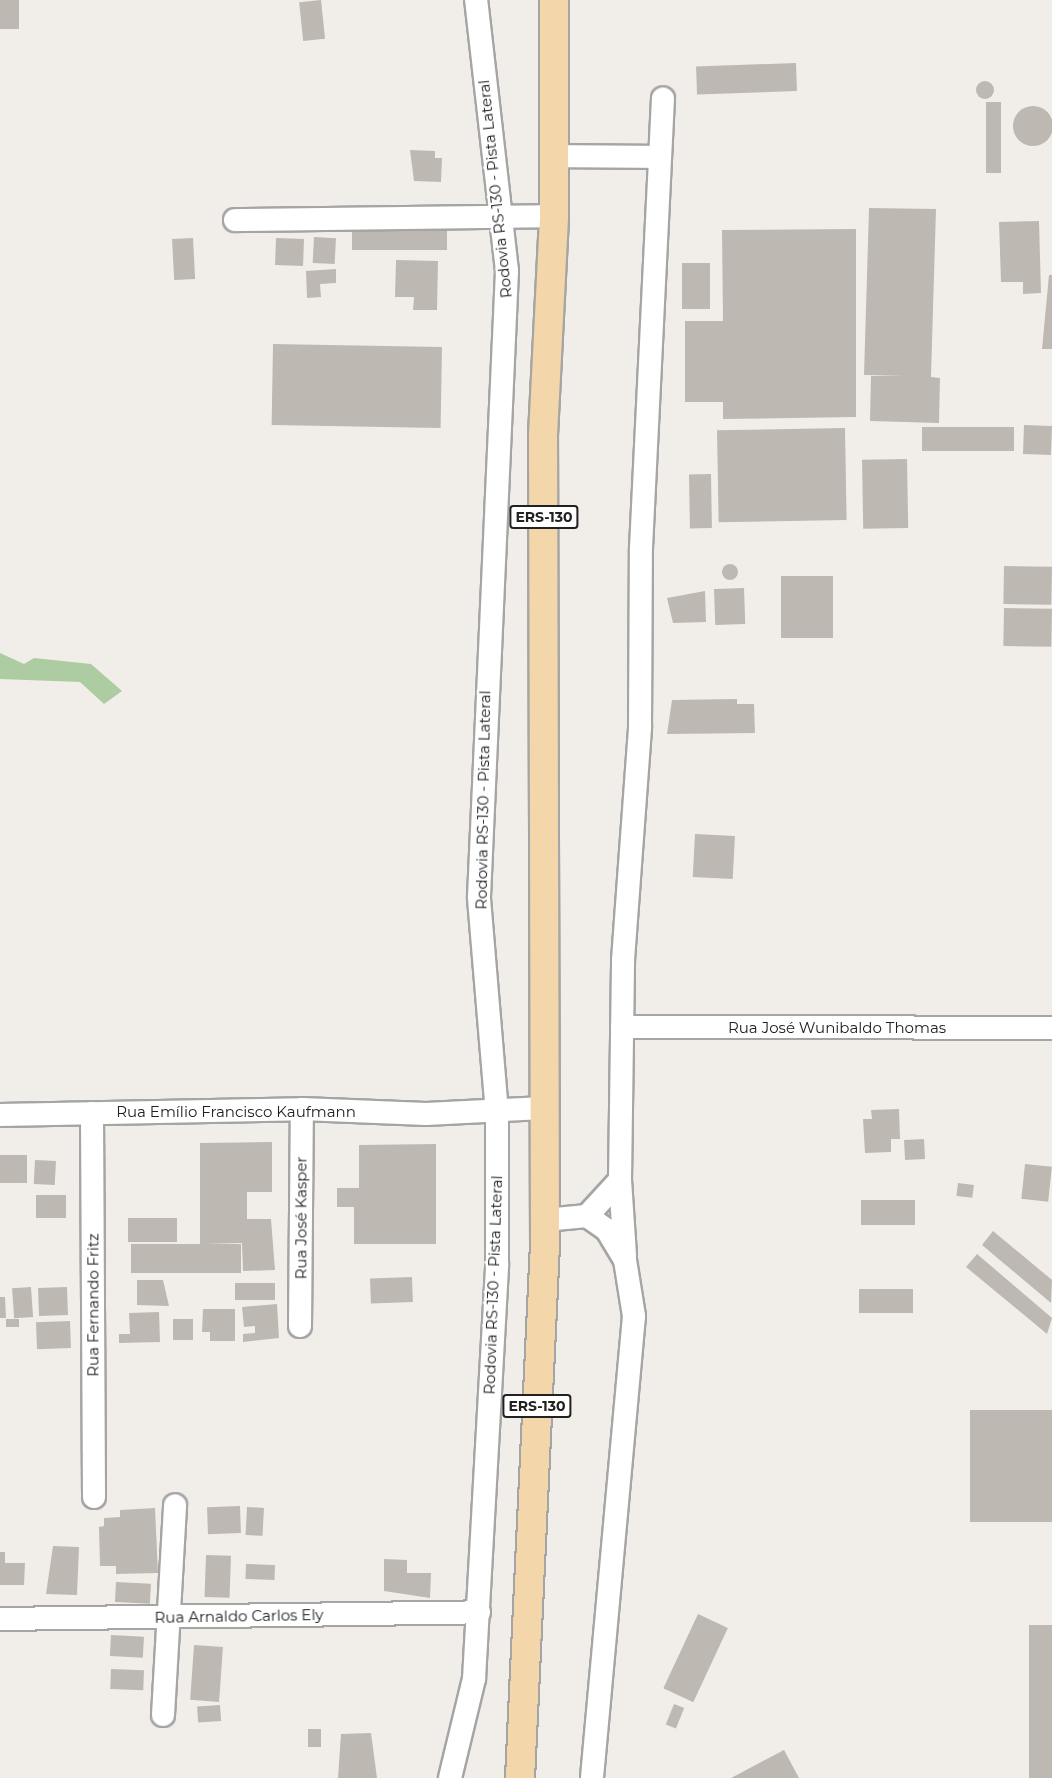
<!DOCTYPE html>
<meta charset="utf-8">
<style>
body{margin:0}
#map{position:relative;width:1052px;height:1778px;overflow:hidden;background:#f1eee9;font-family:Montserrat,sans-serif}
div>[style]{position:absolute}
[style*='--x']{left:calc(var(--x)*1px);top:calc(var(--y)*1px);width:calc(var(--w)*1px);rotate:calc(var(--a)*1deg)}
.forest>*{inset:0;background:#adcca2}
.building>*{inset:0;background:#beb8b2;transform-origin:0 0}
.round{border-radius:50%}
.roads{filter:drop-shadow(2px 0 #a5a5a5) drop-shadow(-2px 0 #a5a5a5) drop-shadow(0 2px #a5a5a5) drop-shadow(0 -2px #a5a5a5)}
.minor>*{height:22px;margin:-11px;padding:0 11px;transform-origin:11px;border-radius:11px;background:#fff}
.major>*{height:28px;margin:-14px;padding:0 14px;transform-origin:14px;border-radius:14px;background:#f3d7ab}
span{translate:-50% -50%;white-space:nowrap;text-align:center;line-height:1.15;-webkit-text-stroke:4.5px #fff;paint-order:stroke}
.shield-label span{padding:2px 4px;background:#fff;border:2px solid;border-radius:4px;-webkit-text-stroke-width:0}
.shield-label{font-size:14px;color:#212121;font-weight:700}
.street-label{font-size:15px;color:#212121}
</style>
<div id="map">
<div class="forest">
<i style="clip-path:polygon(0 653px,24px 664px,34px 658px,91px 664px,122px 691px,104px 704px,80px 682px,0 679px)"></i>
</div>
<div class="building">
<i style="left:0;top:0;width:19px;height:29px"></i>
<i style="left:321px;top:0;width:39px;height:22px;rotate:84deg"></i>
<i style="left:796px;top:63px;width:28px;height:100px;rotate:88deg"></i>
<i class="round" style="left:976px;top:81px;width:18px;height:18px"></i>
<i style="left:986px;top:102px;width:15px;height:71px"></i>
<i class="round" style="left:1013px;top:106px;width:40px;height:40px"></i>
<i style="clip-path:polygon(410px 150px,435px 151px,435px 158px,442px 158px,441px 182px,414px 181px)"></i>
<i style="clip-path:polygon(869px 208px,936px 209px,931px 377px,940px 378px,939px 423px,870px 421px,871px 376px,904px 376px,864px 375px)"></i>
<i style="clip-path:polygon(1039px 221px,1041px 293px,1023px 294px,1023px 282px,1001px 282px,999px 222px)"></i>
<i style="left:447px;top:224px;width:26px;height:95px;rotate:90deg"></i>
<i style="clip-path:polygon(856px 229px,856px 417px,723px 419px,723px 402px,685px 402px,685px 321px,723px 321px,722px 230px)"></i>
<i style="left:314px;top:237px;width:22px;height:26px;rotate:3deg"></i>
<i style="left:193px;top:238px;width:41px;height:21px;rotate:87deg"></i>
<i style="left:276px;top:238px;width:28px;height:27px;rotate:2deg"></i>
<i style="clip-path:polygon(396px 260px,438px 261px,437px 310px,413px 310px,414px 297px,395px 297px)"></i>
<i style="left:682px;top:263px;width:28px;height:46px"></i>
<i style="clip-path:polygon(336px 269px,336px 283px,320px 284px,321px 297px,307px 298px,306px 271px)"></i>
<i style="clip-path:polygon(1049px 275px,1052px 275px,1052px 349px,1042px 349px)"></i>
<i style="left:442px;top:347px;width:81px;height:169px;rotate:91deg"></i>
<i style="left:1024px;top:425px;width:28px;height:29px;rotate:2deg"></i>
<i style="left:922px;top:427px;width:92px;height:24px"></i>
<i style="left:845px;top:428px;width:92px;height:128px;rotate:89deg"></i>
<i style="left:907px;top:459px;width:69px;height:45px;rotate:89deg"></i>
<i style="left:711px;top:474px;width:54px;height:22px;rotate:89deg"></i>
<i class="round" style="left:722px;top:564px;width:16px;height:16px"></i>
<i style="left:1004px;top:566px;width:48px;height:38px;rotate:1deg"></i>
<i style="left:781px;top:576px;width:52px;height:62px"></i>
<i style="left:744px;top:588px;width:36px;height:30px;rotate:88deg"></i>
<i style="clip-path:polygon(705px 591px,706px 622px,673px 623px,667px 598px)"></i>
<i style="left:1004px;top:608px;width:48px;height:38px;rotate:1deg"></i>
<i style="clip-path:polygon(737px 699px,737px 704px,754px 704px,755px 733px,667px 734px,672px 700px)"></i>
<i style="left:695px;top:834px;width:40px;height:43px;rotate:3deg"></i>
<i style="clip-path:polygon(899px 1109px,900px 1139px,891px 1139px,891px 1152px,865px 1153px,863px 1119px,872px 1119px,871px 1110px)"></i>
<i style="left:924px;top:1139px;width:20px;height:20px;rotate:87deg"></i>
<i style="clip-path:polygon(272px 1142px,272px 1192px,247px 1192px,247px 1219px,271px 1219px,275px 1270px,243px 1271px,242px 1243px,205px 1243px,241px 1244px,241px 1273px,131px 1273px,131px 1244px,200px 1244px,200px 1143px)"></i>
<i style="clip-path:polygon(436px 1144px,436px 1244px,354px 1244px,354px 1207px,337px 1207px,337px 1188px,359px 1188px,359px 1145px)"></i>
<i style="left:0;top:1155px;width:27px;height:28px"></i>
<i style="left:35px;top:1160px;width:21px;height:24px;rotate:3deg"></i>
<i style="left:1025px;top:1164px;width:27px;height:35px;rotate:6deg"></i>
<i style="left:958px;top:1183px;width:16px;height:13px;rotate:7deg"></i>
<i style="left:66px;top:1195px;width:23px;height:30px;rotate:90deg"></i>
<i style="left:861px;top:1200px;width:54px;height:25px"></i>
<i style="left:177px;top:1218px;width:24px;height:49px;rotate:90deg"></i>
<i style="clip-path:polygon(993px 1231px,1052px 1280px,1051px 1303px,982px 1245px)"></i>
<i style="clip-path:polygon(977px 1254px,1052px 1318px,1047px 1334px,966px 1267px)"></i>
<i style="left:412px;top:1277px;width:25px;height:42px;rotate:88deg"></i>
<i style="clip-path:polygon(137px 1280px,163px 1280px,169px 1306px,137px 1305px)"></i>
<i style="left:235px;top:1283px;width:40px;height:17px"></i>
<i style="left:31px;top:1287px;width:30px;height:19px;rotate:86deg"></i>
<i style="left:67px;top:1287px;width:28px;height:29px;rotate:88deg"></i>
<i style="left:913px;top:1289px;width:24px;height:54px;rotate:90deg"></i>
<i style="clip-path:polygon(0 1297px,5px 1297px,6px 1318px,0 1318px)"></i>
<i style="clip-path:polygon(277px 1304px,279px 1338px,243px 1342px,243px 1334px,255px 1333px,255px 1326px,244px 1327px,242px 1307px)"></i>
<i style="clip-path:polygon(203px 1309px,235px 1309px,235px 1341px,210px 1341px,210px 1332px,202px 1332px)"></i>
<i style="clip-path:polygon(159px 1312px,160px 1342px,119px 1343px,119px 1334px,130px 1334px,129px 1313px)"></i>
<i style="left:6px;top:1319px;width:13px;height:8px"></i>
<i style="left:193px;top:1319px;width:21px;height:20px;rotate:90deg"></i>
<i style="left:70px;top:1321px;width:27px;height:34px;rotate:88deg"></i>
<i style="left:1052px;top:1410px;width:112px;height:82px;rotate:90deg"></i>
<i style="left:240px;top:1506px;width:27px;height:33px;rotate:88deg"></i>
<i style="left:247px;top:1507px;width:17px;height:28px;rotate:3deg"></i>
<i style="clip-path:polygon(155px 1508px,158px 1573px,116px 1574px,116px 1566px,100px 1566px,99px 1527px,104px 1526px,104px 1518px,120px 1517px,120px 1510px)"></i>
<i style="clip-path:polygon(53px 1546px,79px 1547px,77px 1595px,46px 1594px)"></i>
<i style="clip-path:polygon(0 1552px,5px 1552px,5px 1563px,25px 1563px,24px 1585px,0 1585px)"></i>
<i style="left:206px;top:1555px;width:25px;height:42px;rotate:2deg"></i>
<i style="clip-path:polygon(384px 1559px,407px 1560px,407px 1573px,431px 1573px,430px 1598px,384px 1591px)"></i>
<i style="left:246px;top:1564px;width:29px;height:15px;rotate:2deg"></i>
<i style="left:116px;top:1582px;width:35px;height:20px;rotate:3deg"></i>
<i style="left:698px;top:1614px;width:33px;height:82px;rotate:25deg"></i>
<i style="left:1052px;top:1625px;width:153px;height:23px;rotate:90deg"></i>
<i style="left:111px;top:1635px;width:33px;height:21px;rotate:3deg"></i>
<i style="left:194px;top:1645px;width:29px;height:55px;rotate:4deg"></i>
<i style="left:111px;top:1669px;width:33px;height:20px;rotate:2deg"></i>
<i style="left:674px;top:1704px;width:11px;height:22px;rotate:22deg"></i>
<i style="left:220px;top:1705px;width:16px;height:23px;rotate:86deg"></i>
<i style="left:308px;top:1729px;width:13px;height:18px"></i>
<i style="clip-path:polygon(371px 1733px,377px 1778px,338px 1778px,341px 1734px)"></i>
<i style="clip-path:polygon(784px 1750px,799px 1778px,731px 1778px)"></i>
</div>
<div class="roads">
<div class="minor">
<i style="--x:554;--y:156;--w:105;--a:0.5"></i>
<i style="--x:235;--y:220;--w:319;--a:-0.7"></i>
<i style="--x:622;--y:1027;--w:430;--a:0.1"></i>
<i style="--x:92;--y:1113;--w:384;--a:89.7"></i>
<i style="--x:0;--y:1115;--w:302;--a:-1.1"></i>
<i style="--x:302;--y:1109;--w:124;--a:2.3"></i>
<i style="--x:426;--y:1114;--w:118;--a:-2.9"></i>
<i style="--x:620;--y:1180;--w:75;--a:86.2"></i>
<i style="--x:587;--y:1216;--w:24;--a:35"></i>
<i style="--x:607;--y:1230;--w:35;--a:59"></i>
<i style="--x:625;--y:1260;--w:57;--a:80.9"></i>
<i style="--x:634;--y:1316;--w:464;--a:95.2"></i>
<i style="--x:545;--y:1220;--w:42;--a:-5.4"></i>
<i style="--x:587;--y:1216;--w:49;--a:-47.5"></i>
<i style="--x:620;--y:1180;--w:220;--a:-89.2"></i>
<i style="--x:623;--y:960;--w:235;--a:-85.8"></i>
<i style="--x:640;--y:726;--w:178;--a:-89.7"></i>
<i style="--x:641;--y:548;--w:450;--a:-87.2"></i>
<i style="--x:300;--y:1326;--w:217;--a:-89.5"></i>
<i style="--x:0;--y:1619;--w:479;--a:-0.8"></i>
<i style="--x:163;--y:1715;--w:210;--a:-86.7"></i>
<i style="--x:450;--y:1778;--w:102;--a:-76.4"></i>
<i style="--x:474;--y:1679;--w:416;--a:-86.8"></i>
<i style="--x:497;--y:1264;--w:151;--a:-90"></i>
<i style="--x:497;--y:1113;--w:217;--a:-94.8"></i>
<i style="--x:479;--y:897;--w:627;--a:-87.44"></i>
<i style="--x:507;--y:271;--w:273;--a:-96.5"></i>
</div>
<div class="major">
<i style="--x:520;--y:1778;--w:535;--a:-87.32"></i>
<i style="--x:545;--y:1244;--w:809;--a:-90.14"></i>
<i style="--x:543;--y:435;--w:219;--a:-87.1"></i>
<i style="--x:554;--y:216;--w:216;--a:-90"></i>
</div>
</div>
<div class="shield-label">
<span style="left:544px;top:517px">ERS-130</span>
<span style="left:537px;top:1406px">ERS-130</span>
</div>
<div class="street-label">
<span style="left:495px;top:189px;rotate:-96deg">Rodovia RS-130 - Pista Lateral</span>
<span style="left:483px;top:800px;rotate:-89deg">Rodovia RS-130 - Pista Lateral</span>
<span style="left:837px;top:1028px">Rua José Wunibaldo Thomas</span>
<span style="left:236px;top:1112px">Rua Emílio Francisco Kaufmann</span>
<span style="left:301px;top:1218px;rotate:-90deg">Rua José Kasper</span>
<span style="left:493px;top:1285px;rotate:-88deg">Rodovia RS-130 - Pista Lateral</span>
<span style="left:93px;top:1305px;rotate:-90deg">Rua Fernando Fritz</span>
<span style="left:239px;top:1616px;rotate:-1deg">Rua Arnaldo Carlos Ely</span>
</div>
</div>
